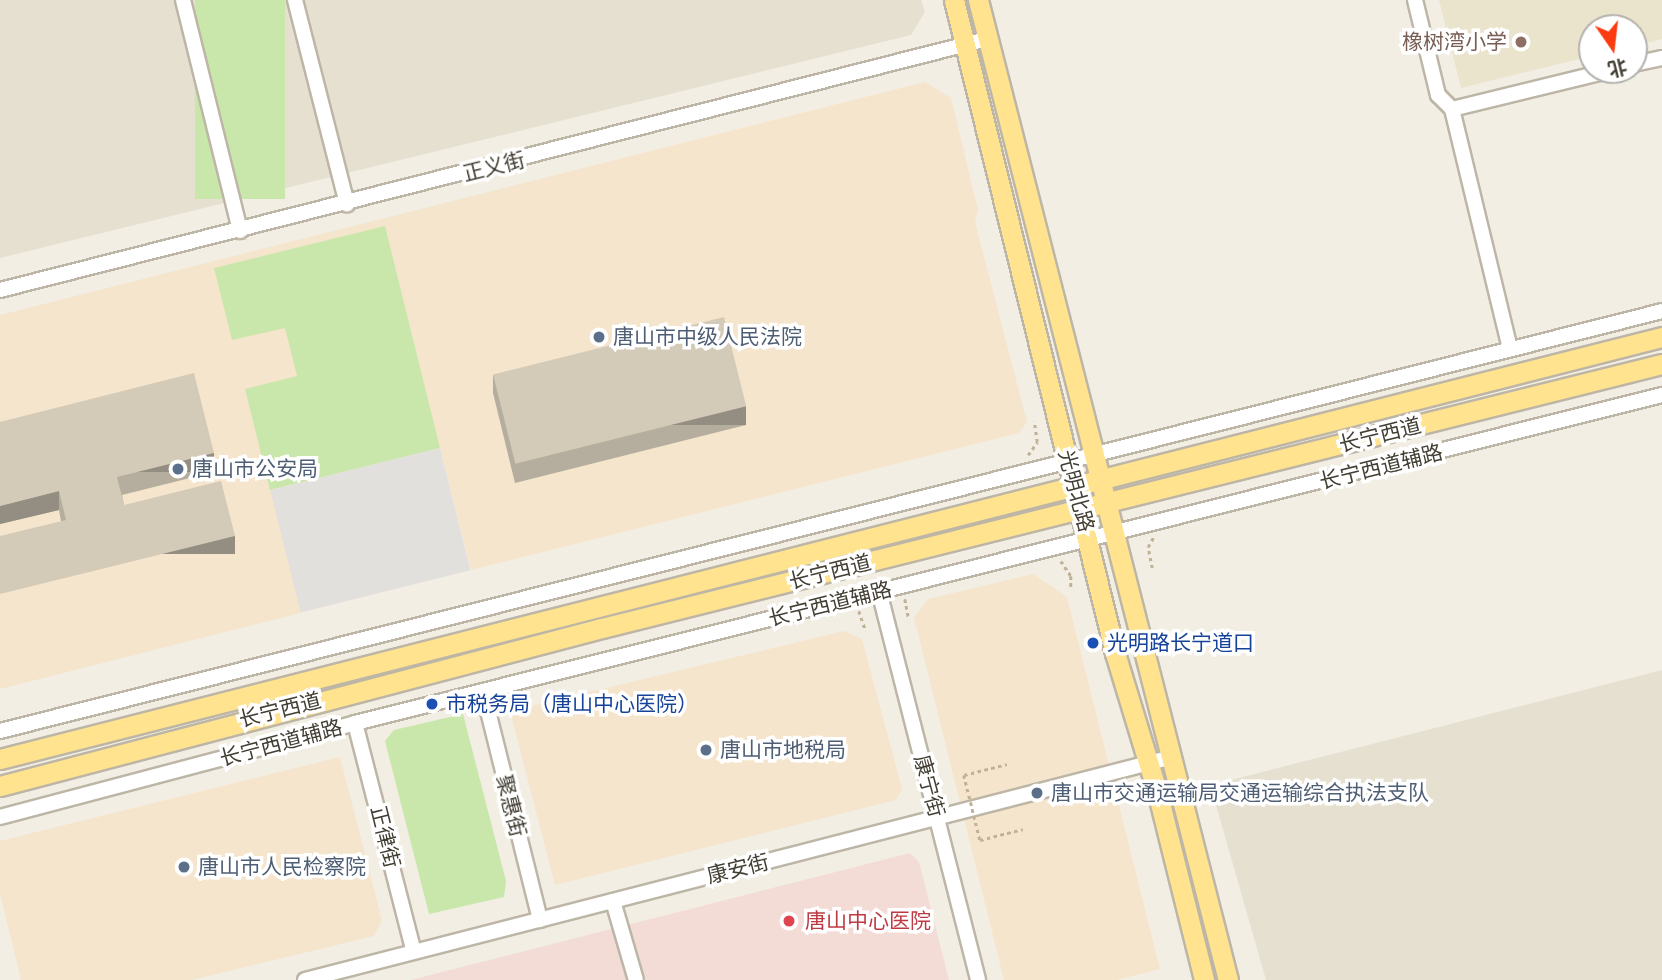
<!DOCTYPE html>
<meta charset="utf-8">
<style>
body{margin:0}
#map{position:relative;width:1662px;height:980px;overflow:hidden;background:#f2eee3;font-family:Cabin,"Noto Sans SC",sans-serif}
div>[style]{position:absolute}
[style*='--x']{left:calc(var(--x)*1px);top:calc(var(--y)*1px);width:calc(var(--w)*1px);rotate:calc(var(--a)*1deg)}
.residential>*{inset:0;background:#e6e0d1}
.commercial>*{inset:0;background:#f5e5cd}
.education>*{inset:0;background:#ebe4cc}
.medical>*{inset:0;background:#f3dbd6}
.green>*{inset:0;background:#c9e7ab;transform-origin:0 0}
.parking>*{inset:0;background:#e2e0dc;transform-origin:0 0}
.path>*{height:2.5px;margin-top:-1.25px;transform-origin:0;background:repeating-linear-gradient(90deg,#bfb297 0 3.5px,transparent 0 7px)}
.roads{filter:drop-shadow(2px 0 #bdb6a6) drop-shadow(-2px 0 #bdb6a6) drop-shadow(0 2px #bdb6a6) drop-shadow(0 -2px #bdb6a6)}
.minor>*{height:14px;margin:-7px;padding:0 7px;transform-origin:7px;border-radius:7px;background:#fff}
.major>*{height:19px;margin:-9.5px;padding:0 9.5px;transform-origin:9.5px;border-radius:9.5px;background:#ffe38f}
.path-bridge>*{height:2.5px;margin-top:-1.25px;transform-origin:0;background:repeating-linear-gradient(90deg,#bfb297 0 3.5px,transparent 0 7px)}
.wall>*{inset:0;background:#b5ae9e}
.shaded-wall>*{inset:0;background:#948d81;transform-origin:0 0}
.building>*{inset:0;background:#d3cab8;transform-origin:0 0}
.dots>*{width:19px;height:19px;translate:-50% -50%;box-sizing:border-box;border:4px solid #fff;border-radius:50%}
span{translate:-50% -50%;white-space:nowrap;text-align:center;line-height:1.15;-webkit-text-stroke:7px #fff;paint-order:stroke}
.education-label{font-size:21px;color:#785e54}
.right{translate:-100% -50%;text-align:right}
.street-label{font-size:21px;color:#433e33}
.service-label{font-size:21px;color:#4e5e75}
.left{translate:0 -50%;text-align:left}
.transit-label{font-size:21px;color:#164399}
.health-label{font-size:21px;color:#be3a42}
.north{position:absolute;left:1578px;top:14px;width:70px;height:70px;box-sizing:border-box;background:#fff;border:2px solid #b4b2ad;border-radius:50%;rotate:166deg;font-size:19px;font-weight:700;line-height:28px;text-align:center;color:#433e33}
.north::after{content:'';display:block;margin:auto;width:24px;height:32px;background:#fb3c10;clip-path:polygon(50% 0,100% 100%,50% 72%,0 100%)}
</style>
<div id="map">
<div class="residential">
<i style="clip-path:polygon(0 0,921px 0,925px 12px,911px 35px,0 258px)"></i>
<i style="clip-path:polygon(1662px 670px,1662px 980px,1266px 980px,1214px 798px,1223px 782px)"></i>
</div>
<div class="commercial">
<i style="clip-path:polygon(925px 82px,951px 98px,978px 210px,975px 222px,1027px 422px,1019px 433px,471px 570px,440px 448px,271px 490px,301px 613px,0 689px,0 315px)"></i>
<i style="clip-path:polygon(1033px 574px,1067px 597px,1160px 969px,1117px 980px,1004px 980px,914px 617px,928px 599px)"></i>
<i style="clip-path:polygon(844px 631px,862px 639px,902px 789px,896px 800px,555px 885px,510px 711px)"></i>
<i style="clip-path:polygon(340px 757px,382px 920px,374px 936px,192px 980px,21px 980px,0 894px,0 841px)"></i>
</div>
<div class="education">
<i style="clip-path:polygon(1439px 0,1662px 0,1662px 39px,1634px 46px,1634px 28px,1592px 28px,1592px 56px,1461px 88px)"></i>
</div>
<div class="medical">
<i style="clip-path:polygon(910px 853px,919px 862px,949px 980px,411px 980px)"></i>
</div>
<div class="green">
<i style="left:195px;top:0;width:90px;height:199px"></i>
<i style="clip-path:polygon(385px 226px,440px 448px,270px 490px,245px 389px,297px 376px,285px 328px,232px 340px,214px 268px)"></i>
<i style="clip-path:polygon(463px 714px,506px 881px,504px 897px,429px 914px,385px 741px,394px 730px)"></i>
</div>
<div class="parking">
<i style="left:440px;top:448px;width:126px;height:175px;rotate:76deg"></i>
</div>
<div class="path">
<i style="--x:1028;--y:455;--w:16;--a:-55"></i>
<i style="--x:1037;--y:442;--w:21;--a:-98"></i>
<i style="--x:1061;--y:561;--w:18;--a:56"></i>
<i style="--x:1071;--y:576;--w:13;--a:90"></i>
<i style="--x:1152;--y:568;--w:21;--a:-101"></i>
<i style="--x:1148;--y:547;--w:13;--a:-61"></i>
<i style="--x:905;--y:599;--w:21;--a:79"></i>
<i style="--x:859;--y:611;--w:21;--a:71"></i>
<i style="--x:964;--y:775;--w:44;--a:-14.3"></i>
<i style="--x:980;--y:840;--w:44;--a:-14.3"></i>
</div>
<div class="roads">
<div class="minor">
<i style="--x:183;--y:0;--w:238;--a:76.1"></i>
<i style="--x:295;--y:0;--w:211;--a:75.7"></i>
<i style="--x:1415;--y:0;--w:98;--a:76.4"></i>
<i style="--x:1438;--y:95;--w:20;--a:45"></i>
<i style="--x:1452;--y:109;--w:247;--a:76.4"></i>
<i style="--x:1634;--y:64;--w:29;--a:-12"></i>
<i style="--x:1452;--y:109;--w:165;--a:-13.7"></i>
<i style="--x:0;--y:290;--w:1018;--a:-14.27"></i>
<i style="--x:879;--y:591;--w:401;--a:75.7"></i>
<i style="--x:483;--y:691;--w:236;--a:76"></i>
<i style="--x:355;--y:723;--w:236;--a:75.6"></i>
<i style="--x:0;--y:731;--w:1714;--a:-14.18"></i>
<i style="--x:0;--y:817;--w:367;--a:-14.8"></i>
<i style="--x:355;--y:723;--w:1348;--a:-14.09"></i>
<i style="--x:613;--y:901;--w:82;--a:73.8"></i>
<i style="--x:305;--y:980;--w:895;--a:-14.42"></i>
</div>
<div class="major">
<i style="--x:954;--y:0;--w:673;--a:76.15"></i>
<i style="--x:1115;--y:653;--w:144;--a:73.1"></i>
<i style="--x:1157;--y:791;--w:195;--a:76"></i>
<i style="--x:978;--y:0;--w:1011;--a:75.69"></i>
<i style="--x:0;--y:759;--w:1715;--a:-14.25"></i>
<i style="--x:0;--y:786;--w:622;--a:-14.71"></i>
<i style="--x:602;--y:628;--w:1092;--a:-13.99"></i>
</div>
</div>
<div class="path-bridge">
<i style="--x:964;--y:775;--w:67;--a:76.2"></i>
</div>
<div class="wall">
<i style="clip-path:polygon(493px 375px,746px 425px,515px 483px,493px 393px)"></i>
<i style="clip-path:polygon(0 422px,214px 472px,122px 495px,124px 505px,235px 554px,61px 521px,59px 510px,0 524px)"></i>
</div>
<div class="shaded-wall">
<i style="left:746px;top:406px;width:19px;height:238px;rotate:90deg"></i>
<i style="left:214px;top:453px;width:19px;height:100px;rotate:90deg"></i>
<i style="clip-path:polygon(59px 491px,59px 510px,0 524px,0 506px)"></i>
<i style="left:235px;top:536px;width:18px;height:242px;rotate:90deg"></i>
</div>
<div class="building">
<i style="left:724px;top:317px;width:92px;height:238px;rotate:76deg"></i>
<i style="clip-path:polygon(194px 373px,214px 453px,117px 477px,124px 505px,221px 481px,235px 536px,0 594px,0 536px,66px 520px,59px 491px,0 506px,0 422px)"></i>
</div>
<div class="dots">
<i style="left:1521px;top:42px;background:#8d6e63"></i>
<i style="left:599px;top:337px;background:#5c6f8a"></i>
<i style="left:178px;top:469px;background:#5c6f8a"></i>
<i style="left:1093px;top:643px;background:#1a4fb4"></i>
<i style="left:432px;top:704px;background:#1a4fb4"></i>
<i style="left:706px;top:750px;background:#5c6f8a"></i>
<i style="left:1037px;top:793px;background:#5c6f8a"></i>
<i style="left:184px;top:867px;background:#5c6f8a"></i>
<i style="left:789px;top:921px;background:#e0444e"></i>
</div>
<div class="education-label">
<span class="right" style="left:1507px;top:42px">橡树湾小学</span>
</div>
<div class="street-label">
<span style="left:494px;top:167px;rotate:-14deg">正义街</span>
<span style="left:1380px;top:435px;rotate:-14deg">长宁西道</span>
<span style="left:1381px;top:467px;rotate:-14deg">长宁西道辅路</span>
<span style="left:1076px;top:491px;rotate:75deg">光明北路</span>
<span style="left:830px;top:572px;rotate:-14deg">长宁西道</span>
<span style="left:830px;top:604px;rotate:-14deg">长宁西道辅路</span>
<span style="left:280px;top:710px;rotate:-14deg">长宁西道</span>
<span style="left:281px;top:743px;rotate:-15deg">长宁西道辅路</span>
<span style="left:929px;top:786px;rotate:75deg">康宁街</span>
<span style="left:511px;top:806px;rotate:76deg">聚惠街</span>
<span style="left:385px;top:837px;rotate:76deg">正律街</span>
<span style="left:738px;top:869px;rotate:-14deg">康安街</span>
</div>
<div class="service-label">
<span class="left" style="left:613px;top:337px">唐山市中级人民法院</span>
<span class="left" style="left:192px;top:469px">唐山市公安局</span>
<span class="left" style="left:720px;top:750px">唐山市地税局</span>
<span class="left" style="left:1051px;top:793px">唐山市交通运输局交通运输综合执法支队</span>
<span class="left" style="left:198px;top:867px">唐山市人民检察院</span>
</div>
<div class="transit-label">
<span class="left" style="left:1107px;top:643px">光明路长宁道口</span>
<span class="left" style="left:446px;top:704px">市税务局（唐山中心医院）</span>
</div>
<div class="health-label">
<span class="left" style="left:805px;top:921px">唐山中心医院</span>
</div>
<div class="north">北</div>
</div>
